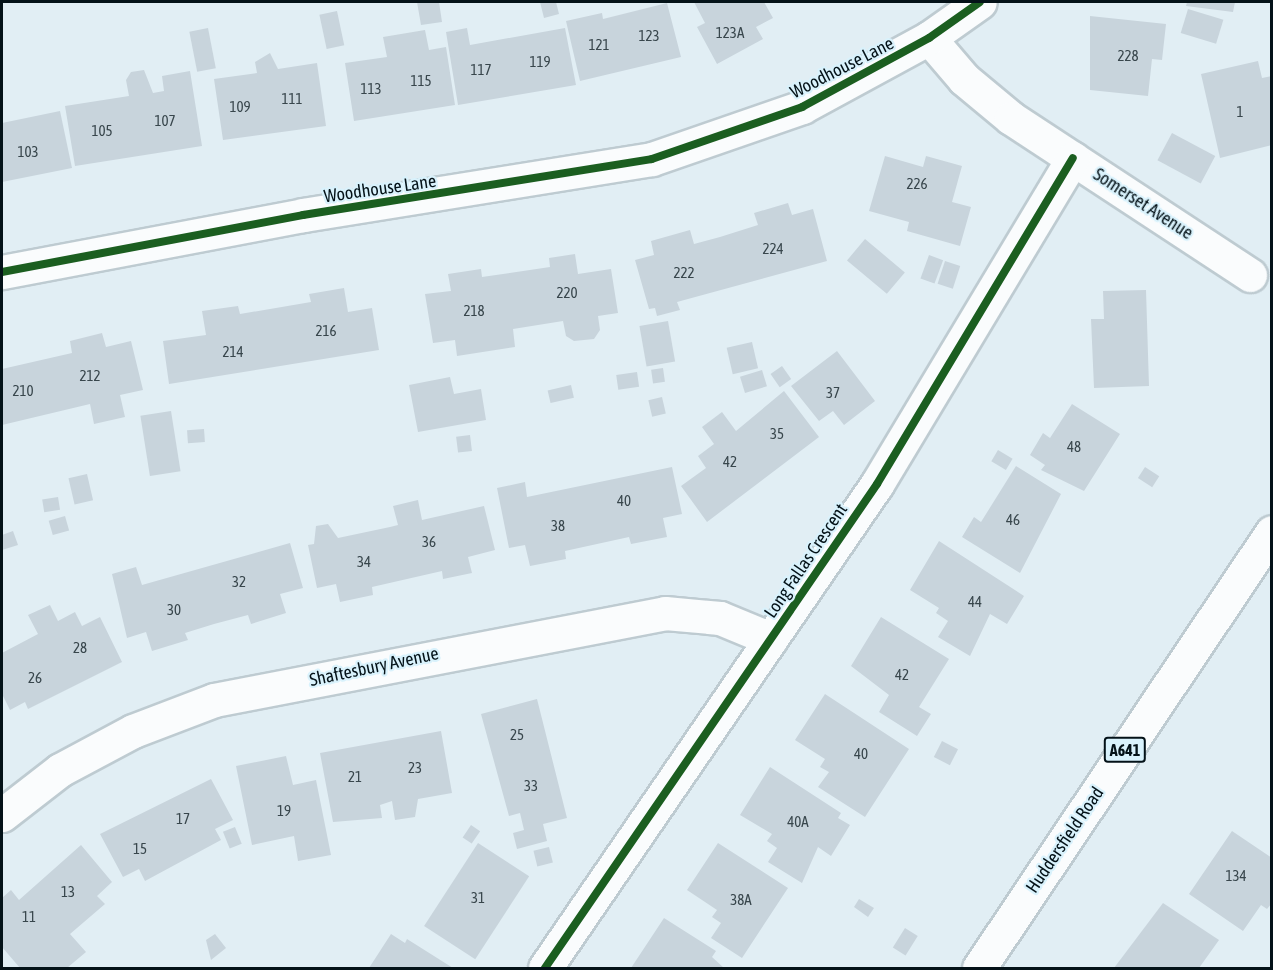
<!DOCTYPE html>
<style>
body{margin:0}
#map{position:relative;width:1273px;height:970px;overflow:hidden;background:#e1eef4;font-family:"Asap Condensed",sans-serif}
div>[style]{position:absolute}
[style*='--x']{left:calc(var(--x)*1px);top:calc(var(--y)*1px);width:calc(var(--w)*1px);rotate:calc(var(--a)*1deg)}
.building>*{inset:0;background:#c8d4dc;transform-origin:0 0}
.roads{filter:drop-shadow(2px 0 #becbd1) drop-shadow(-2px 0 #becbd1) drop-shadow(0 2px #becbd1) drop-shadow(0 -2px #becbd1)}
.street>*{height:33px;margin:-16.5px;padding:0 16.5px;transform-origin:16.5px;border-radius:16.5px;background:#fafcfd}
.primary>*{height:33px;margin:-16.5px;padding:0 16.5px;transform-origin:16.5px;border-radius:16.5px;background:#fafcfd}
.cycleway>*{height:8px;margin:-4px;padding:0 4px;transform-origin:4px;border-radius:4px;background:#1b5e20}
span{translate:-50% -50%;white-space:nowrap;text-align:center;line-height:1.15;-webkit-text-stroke:4.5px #d9f2fc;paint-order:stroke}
.number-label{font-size:15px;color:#38464c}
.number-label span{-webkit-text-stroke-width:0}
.shield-label span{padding:2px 4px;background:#d9f2fc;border:2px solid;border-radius:4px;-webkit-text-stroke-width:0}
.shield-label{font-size:16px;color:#041218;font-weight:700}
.street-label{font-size:18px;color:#041218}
.frame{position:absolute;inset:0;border:3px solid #041218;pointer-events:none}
</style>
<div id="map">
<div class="building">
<i style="clip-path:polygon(417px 2px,439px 2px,442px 22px,421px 25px)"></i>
<i style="clip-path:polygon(540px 2px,556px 2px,559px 14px,544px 18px)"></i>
<i style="clip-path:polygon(694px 2px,764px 2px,773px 18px,756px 27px,763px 39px,717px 64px,697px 27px,705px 23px)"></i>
<i style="clip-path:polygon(1187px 2px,1235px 2px,1233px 12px,1186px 6px)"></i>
<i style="clip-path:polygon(667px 3px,681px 57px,580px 81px,566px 21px,602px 13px,603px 19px)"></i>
<i style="left:1188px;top:9px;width:37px;height:25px;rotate:17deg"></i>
<i style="left:337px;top:11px;width:35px;height:18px;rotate:78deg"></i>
<i style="clip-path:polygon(1090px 16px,1166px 24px,1162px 60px,1152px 59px,1148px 96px,1090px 90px)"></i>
<i style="left:208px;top:28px;width:41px;height:19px;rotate:79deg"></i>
<i style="clip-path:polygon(467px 28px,470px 45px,565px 28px,576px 85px,458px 105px,446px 32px)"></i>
<i style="clip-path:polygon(425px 30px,429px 50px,446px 47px,455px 105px,354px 121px,345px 63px,387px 57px,383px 37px)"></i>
<i style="clip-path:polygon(270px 53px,278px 69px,317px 63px,326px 126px,223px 140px,214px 79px,257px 73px,255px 62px)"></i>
<i style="clip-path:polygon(1258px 61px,1262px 78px,1272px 76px,1272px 145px,1220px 158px,1201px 74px)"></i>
<i style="clip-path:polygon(144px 70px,153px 93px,164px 91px,162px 76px,190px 71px,202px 146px,75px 166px,65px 106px,129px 96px,126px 80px,131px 72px)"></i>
<i style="clip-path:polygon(60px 111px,72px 168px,2px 182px,2px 123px)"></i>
<i style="left:1172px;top:133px;width:49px;height:31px;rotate:28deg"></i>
<i style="clip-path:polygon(885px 156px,923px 167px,926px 156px,962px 166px,952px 202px,971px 207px,960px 246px,907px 231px,909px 222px,869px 211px)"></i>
<i style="clip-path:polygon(788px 203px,792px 215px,813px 209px,827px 261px,677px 302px,680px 310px,657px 316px,655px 308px,649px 309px,635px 260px,654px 255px,651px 241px,690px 230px,694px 244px,720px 237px,758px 225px,754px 213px)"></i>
<i style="left:865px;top:239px;width:52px;height:28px;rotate:40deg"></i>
<i style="clip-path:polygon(575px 254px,578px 274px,611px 269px,618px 313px,598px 316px,600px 330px,594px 339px,574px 341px,566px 336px,563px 321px,513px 329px,515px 347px,457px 356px,455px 340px,433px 343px,425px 294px,451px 291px,448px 274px,481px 269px,482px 277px,550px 267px,549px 258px)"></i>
<i style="left:929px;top:255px;width:15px;height:25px;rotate:20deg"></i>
<i style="left:945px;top:261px;width:16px;height:24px;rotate:18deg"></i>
<i style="clip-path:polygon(344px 288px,348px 312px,372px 308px,379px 350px,169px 384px,163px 341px,206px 335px,202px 311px,238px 306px,240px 314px,311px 302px,309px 294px)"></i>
<i style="clip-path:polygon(1146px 290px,1149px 386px,1094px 388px,1091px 319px,1104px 319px,1103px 291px)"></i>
<i style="left:668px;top:321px;width:41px;height:29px;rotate:80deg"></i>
<i style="clip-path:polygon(102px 333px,106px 347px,131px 341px,143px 390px,120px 395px,125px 417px,94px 424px,90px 404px,2px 425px,2px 369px,72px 353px,70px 341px)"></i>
<i style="left:752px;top:342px;width:27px;height:26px;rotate:77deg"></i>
<i style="clip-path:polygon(837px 351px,875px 401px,844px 425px,833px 411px,819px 421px,791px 386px)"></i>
<i style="left:782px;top:366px;width:16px;height:14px;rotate:55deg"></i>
<i style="left:663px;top:368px;width:14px;height:12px;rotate:82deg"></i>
<i style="left:762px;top:370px;width:17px;height:23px;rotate:73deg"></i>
<i style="left:637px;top:372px;width:15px;height:21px;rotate:82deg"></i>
<i style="clip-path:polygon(450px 377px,454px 394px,481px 389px,486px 420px,418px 432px,409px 385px)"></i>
<i style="left:571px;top:385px;width:13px;height:24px;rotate:77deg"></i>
<i style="clip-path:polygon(784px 391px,819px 437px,707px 522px,681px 486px,706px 468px,698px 456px,714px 444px,702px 427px,722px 412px,736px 431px)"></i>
<i style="left:662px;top:397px;width:17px;height:14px;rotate:77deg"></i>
<i style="clip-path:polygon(1072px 404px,1120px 434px,1084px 491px,1041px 470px,1045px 465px,1030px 455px,1043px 433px,1050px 438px)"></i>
<i style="left:171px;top:411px;width:61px;height:31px;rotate:81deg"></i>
<i style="left:204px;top:429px;width:13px;height:17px;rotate:86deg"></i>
<i style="left:470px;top:435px;width:16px;height:14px;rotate:83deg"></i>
<i style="left:998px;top:450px;width:17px;height:13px;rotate:31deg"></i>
<i style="clip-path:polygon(1016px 466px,1061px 494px,1020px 573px,962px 537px,974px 517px,981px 522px)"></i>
<i style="clip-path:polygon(672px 467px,682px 514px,663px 518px,667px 537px,631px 544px,629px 537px,565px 551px,566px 559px,530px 566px,525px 545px,509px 548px,497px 488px,525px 482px,527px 497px)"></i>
<i style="left:1145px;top:467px;width:17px;height:13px;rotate:33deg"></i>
<i style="left:87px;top:474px;width:27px;height:19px;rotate:77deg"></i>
<i style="left:58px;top:497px;width:13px;height:16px;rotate:81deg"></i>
<i style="clip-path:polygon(418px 500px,422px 520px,484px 506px,495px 550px,468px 557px,472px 573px,443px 579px,442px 571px,372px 587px,373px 595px,340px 602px,336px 584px,317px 588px,308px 545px,314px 544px,316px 526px,328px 524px,338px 538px,390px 527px,398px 525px,393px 506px)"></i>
<i style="left:65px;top:516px;width:15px;height:17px;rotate:74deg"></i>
<i style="clip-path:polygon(13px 531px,18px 545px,2px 550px,2px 535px)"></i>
<i style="clip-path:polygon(939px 541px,1024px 596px,1007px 624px,990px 614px,970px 656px,938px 637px,948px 621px,936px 613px,939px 608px,910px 590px)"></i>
<i style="clip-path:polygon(290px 543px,303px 588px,280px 594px,286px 613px,251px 624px,248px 615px,214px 624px,185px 633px,188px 640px,152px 651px,146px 632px,127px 638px,112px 574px,136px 567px,142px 585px)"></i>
<i style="clip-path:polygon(50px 605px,58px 621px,75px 612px,82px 626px,100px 617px,122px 662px,28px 709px,25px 702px,10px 710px,2px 694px,2px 653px,38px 634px,28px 615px)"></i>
<i style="clip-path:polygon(881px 617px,949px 659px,919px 707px,931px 714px,917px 736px,879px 712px,889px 695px,851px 666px)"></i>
<i style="clip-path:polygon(825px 694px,909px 749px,865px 817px,818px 787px,829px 772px,820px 767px,825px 759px,795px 740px)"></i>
<i style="clip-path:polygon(537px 699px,567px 818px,543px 824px,547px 841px,517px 849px,513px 833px,524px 830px,520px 813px,509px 816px,481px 714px)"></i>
<i style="clip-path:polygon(441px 731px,452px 793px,418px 799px,415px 817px,395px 820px,392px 801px,380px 805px,382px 818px,333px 822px,320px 753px)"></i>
<i style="left:942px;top:741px;width:18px;height:18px;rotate:27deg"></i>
<i style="clip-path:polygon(286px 756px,293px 785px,316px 780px,331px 855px,298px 861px,294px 836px,252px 845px,236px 766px)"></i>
<i style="clip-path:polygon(770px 767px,841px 813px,838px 818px,850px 825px,831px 856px,818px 847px,802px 883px,768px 862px,777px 848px,767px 841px,772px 834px,740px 815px)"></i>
<i style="clip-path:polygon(211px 779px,233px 820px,215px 829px,221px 840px,145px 881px,139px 869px,123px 877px,100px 834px)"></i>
<i style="left:471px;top:825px;width:11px;height:15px;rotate:34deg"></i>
<i style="left:235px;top:827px;width:18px;height:13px;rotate:68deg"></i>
<i style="clip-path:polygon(1232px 831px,1272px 858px,1272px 903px,1267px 909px,1261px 905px,1243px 931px,1189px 894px)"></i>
<i style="left:478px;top:843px;width:61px;height:99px;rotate:33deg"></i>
<i style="clip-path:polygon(718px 843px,788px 888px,742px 958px,711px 938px,721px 923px,712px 917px,717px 910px,687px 890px)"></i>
<i style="clip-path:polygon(81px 845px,112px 882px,97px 896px,105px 904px,70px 934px,86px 952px,67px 968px,20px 968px,2px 947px,2px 898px,11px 890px,19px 900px)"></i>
<i style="left:549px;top:847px;width:16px;height:16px;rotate:76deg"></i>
<i style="clip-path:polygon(859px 899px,874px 908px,868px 917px,854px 907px)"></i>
<i style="clip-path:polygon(1163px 903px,1219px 940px,1199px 968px,1114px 968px)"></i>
<i style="clip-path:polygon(664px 918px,716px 951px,712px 957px,724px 968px,631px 968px)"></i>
<i style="left:905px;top:928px;width:15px;height:23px;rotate:32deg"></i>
<i style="clip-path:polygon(215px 934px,226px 948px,211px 960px,206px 940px)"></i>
<i style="clip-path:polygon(391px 934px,405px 943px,407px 939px,453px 968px,369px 968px)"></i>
</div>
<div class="roads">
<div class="street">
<i style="--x:929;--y:38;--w:54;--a:49.5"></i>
<i style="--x:964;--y:79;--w:61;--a:39.7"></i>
<i style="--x:1011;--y:118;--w:286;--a:33.3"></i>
<i style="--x:2;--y:272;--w:306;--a:-10.7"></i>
<i style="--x:303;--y:215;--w:353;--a:-9.1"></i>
<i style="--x:652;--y:159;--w:159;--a:-19.1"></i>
<i style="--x:802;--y:107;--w:145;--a:-28.5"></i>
<i style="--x:929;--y:38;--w:62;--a:-35.2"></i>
<i style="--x:2;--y:815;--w:73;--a:-37.8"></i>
<i style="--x:60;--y:770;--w:83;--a:-28.1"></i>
<i style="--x:133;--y:731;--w:87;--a:-20.9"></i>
<i style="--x:214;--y:700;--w:459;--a:-10.9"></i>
<i style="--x:665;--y:613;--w:55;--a:5.2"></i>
<i style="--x:720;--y:618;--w:55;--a:22.4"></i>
<i style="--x:545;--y:968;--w:587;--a:-55.55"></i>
<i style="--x:877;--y:484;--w:380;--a:-59"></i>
</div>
<div class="primary">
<i style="--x:979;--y:968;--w:525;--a:-56.1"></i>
</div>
</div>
<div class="cycleway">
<i style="--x:2;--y:272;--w:306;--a:-10.7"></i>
<i style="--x:303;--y:215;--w:353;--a:-9.1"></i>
<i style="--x:652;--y:159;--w:159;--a:-19.1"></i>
<i style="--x:802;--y:107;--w:145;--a:-28.5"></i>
<i style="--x:929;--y:38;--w:62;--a:-35.2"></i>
<i style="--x:545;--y:968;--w:587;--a:-55.55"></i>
<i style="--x:877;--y:484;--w:380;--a:-59"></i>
</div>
<div class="number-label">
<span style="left:730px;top:33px">123A</span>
<span style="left:649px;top:36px">123</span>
<span style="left:599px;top:45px">121</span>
<span style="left:1128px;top:56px">228</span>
<span style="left:540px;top:62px">119</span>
<span style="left:481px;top:70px">117</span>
<span style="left:421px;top:81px">115</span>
<span style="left:371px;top:89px">113</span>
<span style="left:292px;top:99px">111</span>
<span style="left:240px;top:107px">109</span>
<span style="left:1240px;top:112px">1</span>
<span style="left:165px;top:121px">107</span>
<span style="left:102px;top:131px">105</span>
<span style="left:28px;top:152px">103</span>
<span style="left:917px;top:184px">226</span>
<span style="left:773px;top:249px">224</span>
<span style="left:684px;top:273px">222</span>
<span style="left:567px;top:293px">220</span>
<span style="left:474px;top:311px">218</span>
<span style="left:326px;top:331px">216</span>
<span style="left:233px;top:352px">214</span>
<span style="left:90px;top:376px">212</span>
<span style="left:23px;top:391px">210</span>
<span style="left:833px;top:393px">37</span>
<span style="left:777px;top:434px">35</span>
<span style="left:1074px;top:447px">48</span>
<span style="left:730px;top:462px">42</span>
<span style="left:624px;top:501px">40</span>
<span style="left:1013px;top:520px">46</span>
<span style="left:558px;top:526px">38</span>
<span style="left:429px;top:542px">36</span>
<span style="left:364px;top:562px">34</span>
<span style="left:239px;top:582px">32</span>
<span style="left:975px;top:602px">44</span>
<span style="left:174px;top:610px">30</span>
<span style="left:80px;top:648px">28</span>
<span style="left:902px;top:675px">42</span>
<span style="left:35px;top:678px">26</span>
<span style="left:517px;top:735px">25</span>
<span style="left:861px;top:754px">40</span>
<span style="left:415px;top:768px">23</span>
<span style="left:355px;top:777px">21</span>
<span style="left:531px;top:786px">33</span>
<span style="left:284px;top:811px">19</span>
<span style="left:183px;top:819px">17</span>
<span style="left:798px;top:822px">40A</span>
<span style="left:140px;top:849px">15</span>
<span style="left:1236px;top:876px">134</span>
<span style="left:68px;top:892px">13</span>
<span style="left:478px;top:898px">31</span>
<span style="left:741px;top:900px">38A</span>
<span style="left:29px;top:917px">11</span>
</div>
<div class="shield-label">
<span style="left:1125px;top:750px">A641</span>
</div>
<div class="street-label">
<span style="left:842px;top:68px;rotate:-27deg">Woodhouse Lane</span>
<span style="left:380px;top:189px;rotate:-8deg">Woodhouse Lane</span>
<span style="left:1143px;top:204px;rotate:33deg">Somerset Avenue</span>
<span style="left:806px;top:561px;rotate:-56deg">Long Fallas Crescent</span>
<span style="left:374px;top:667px;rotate:-12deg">Shaftesbury Avenue</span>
<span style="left:1065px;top:840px;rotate:-56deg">Huddersfield Road</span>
</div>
<div class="frame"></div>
</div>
